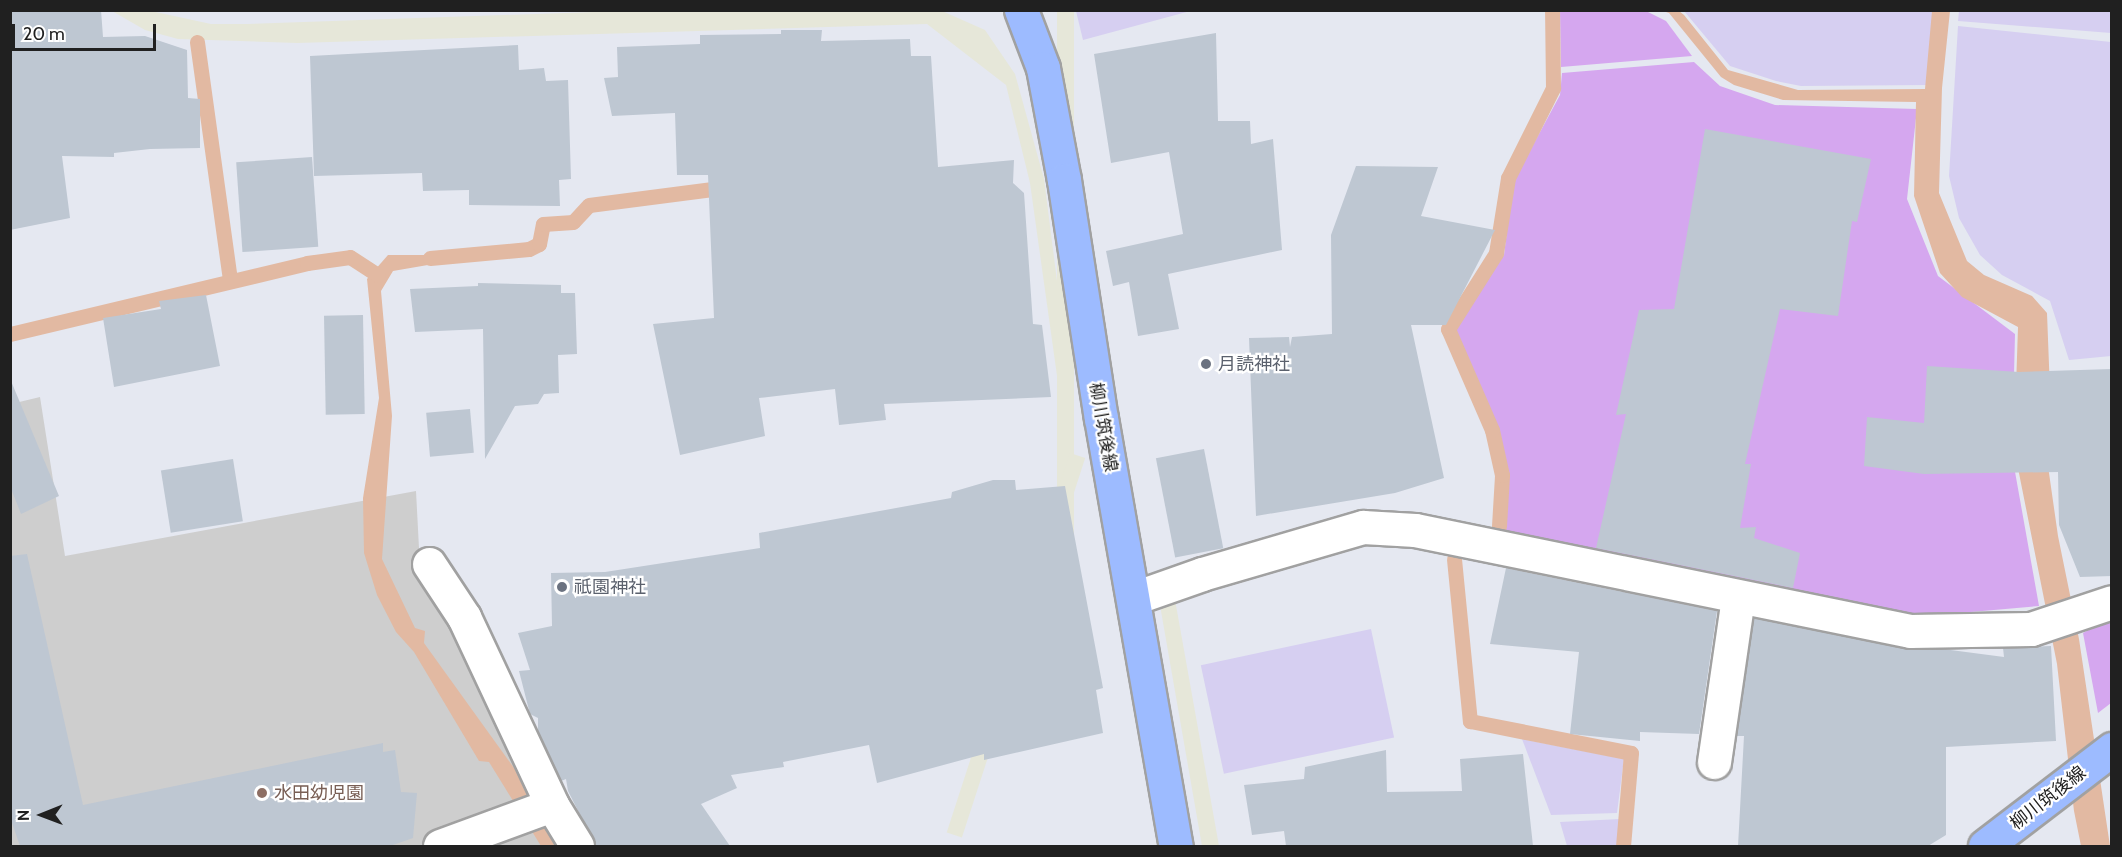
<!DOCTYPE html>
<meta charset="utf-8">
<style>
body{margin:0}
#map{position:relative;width:2122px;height:857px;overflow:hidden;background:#e5e8f1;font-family:Cabin,"Noto Sans JP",sans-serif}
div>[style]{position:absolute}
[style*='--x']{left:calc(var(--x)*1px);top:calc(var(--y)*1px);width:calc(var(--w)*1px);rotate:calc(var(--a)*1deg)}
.religious>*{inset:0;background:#cecece}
.farmland>*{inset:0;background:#d6cff1;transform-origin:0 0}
.grass>*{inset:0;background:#d5a7ef}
.plaza>*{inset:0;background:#e6e7d9;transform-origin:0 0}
.water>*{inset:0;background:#e2b9a2}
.stream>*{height:15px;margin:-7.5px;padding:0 7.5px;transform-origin:7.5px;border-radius:7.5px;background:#e2b9a2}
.building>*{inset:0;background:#bec7d2;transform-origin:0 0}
.roads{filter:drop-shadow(2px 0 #a1a1a1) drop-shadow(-2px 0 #a1a1a1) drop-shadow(0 2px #a1a1a1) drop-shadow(0 -2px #a1a1a1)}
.minor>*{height:33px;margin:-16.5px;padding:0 16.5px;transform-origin:16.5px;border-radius:16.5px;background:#fff}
.major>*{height:33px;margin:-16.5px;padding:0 16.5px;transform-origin:16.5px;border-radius:16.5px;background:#9dbbff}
.dots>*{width:16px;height:16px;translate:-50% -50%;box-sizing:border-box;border:3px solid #fff;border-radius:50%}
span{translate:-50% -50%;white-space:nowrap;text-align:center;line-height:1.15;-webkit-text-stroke:4.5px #fff;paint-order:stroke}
.worship-label{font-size:18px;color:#5b616d}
.left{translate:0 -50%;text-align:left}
.street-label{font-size:18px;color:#202020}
.education-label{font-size:18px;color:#785e54}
.frame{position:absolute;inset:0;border:12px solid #202020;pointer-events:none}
.north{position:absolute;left:12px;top:785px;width:60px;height:60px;-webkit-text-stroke:4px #fff;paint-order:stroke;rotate:269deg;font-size:16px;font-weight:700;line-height:24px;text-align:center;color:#202020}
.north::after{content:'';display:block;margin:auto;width:21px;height:27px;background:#202020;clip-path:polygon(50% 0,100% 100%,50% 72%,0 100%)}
.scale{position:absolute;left:12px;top:24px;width:144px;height:27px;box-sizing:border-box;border:3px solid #202020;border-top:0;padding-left:8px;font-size:18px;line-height:21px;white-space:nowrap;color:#202020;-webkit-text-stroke:4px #fff;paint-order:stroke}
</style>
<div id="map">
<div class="religious">
<i style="clip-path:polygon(40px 397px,65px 556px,416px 491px,420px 567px,568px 846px,11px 846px,11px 404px)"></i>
</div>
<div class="farmland">
<i style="clip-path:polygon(1194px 10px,1083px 40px,1076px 11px,1076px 10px)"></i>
<i style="clip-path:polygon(1684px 11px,1936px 11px,1928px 85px,1801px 86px,1776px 81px,1730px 66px)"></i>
<i style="clip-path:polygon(1959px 11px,2111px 11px,2111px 33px,1958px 21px)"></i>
<i style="clip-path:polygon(1958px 26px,2111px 42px,2111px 356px,2069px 360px,2050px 301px,2002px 275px,1980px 255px,1959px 218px,1949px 176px)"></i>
<i style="left:1371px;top:629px;width:111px;height:174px;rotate:78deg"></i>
<i style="clip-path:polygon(1522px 739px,1624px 759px,1617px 813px,1551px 815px)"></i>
<i style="clip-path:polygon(1620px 819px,1618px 846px,1567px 846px,1560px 822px)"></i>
</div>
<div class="grass">
<i style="clip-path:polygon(1560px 11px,1646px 11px,1666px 21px,1692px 56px,1561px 67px)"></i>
<i style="clip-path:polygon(1694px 62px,1720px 86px,1775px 105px,1917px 109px,1907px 199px,1938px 276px,2015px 334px,2012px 455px,2039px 606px,1925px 616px,1504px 537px,1508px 488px,1505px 458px,1491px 414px,1454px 330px,1504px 255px,1513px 182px,1560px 95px,1562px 73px)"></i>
<i style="clip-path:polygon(2111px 618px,2111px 703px,2098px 713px,2083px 633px)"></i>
</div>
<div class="plaza">
<i style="clip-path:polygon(621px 11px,942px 11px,985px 30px,1015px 74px,1044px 179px,1070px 383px,1067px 389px,1059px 390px,1030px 183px,1006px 85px,927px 24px,297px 43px,178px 39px,145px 30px,112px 11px,151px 11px,211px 24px,247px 24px)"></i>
<i style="left:1057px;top:11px;width:17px;height:563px"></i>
<i style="left:1070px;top:453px;width:16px;height:399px;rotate:18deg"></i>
<i style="clip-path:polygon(1174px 594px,1219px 846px,1202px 846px,1161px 611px,1161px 603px)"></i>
</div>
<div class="water">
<i style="clip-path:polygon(1663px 11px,1679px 11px,1684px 15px,1728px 70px,1798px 90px,1925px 89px,1932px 11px,1950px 11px,1942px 88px,1939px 193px,1967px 261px,1984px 275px,2032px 296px,2047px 313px,2050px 391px,2046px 452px,2058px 536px,2079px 639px,2110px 846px,2081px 846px,2074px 811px,2057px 664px,2014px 448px,2018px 327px,1962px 297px,1940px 273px,1914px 196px,1916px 102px,1783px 100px,1734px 85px,1721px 77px,1669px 13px)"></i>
<i style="clip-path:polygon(388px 255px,450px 255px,451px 261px,393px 271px,381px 291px,392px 416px,382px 559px,415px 628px,425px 631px,424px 643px,527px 786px,561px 846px,541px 846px,489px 762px,479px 761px,414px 652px,396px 632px,377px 595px,364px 553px,363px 498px,379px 398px,367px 279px)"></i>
</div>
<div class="stream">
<i style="--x:197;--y:42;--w:240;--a:82.1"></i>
<i style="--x:430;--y:258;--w:99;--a:-5.2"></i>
<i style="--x:529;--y:249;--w:11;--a:-27"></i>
<i style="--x:539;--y:244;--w:20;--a:-79"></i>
<i style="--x:543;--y:224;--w:30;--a:-4"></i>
<i style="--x:573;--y:222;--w:23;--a:-47"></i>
<i style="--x:589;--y:205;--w:140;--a:-7.4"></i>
<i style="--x:10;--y:334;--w:305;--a:-13.4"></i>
<i style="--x:307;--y:263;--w:43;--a:-7.9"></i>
<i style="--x:350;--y:257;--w:33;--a:33"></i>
<i style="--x:1499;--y:526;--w:51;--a:-86.6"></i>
<i style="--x:1502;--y:475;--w:46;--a:-102.5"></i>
<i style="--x:1492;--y:430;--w:110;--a:-113.5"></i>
<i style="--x:1448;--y:329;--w:90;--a:-57.7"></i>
<i style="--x:1496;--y:253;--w:76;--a:-80.9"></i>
<i style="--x:1508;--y:178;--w:101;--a:-63.4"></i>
<i style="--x:1553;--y:88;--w:78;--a:-90.7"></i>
<i style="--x:1454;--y:559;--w:163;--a:84.4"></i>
<i style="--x:1470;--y:721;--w:164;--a:11.2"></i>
<i style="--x:1631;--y:753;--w:93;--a:94.9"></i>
</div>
<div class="building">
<i style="clip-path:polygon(10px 10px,101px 10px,103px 37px,145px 36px,187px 50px,188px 98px,200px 99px,200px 148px,150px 149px,114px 153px,114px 157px,62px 156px,70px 218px,10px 230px)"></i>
<i style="clip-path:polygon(781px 30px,822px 30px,821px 41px,910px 39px,911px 56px,931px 56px,938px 167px,1014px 160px,1013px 183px,1024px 193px,1033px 324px,1042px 325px,1051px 397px,884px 404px,886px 420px,839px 425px,835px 389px,759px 398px,765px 436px,680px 455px,653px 324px,714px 318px,708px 175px,677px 175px,675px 113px,612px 116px,604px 78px,618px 77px,617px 47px,700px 44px,700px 35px,781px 34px)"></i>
<i style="clip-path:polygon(1216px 33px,1218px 121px,1250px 121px,1251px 144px,1273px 139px,1282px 250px,1168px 274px,1179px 329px,1138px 336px,1129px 282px,1113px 286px,1106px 251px,1183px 234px,1169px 152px,1111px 163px,1094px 54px)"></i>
<i style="clip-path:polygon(518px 45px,519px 70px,544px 68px,546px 81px,568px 80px,571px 179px,559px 180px,560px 206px,469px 205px,469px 190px,423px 191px,422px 173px,314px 176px,310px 56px)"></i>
<i style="clip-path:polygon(1705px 129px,1871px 159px,1857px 222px,1852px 221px,1838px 316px,1780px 309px,1745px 464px,1751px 464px,1740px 528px,1756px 527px,1754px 538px,1800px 553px,1793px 588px,1596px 548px,1626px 414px,1616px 415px,1639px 310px,1674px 309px)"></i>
<i style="left:312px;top:157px;width:90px;height:76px;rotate:86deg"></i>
<i style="clip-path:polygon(1356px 166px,1438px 167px,1421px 216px,1495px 230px,1446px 325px,1411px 325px,1444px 478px,1395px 493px,1256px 516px,1249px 338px,1289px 337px,1290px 347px,1292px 337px,1332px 334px,1331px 235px)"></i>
<i style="clip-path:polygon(478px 283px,561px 285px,561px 293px,575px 293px,577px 354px,558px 355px,559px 393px,544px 394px,538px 404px,515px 406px,485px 459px,483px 329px,415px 332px,410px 289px,478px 286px)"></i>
<i style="clip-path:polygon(206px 295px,220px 366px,114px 387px,103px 318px,161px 309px,159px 301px)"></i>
<i style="left:363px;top:315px;width:99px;height:39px;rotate:89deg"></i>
<i style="clip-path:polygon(1927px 366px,2019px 372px,2112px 369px,2112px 576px,2080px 577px,2059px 525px,2058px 472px,1924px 474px,1864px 466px,1867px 417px,1924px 423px)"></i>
<i style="clip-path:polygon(11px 381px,59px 496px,21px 514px,10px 486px)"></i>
<i style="left:470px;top:409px;width:44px;height:44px;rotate:85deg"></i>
<i style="left:1204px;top:449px;width:101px;height:49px;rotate:79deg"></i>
<i style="left:233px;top:459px;width:63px;height:73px;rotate:81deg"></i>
<i style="clip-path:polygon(993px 480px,1015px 480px,1016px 490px,1065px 486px,1103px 688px,1096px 690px,1103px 733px,984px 760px,984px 754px,877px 783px,869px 745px,783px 762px,784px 767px,731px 775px,737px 788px,701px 804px,730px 846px,596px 846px,568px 791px,566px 779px,561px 781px,538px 732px,538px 718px,530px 714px,519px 671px,530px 670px,518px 633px,552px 626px,551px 573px,605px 572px,760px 548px,759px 533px,951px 498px,952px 492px)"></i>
<i style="clip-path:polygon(27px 554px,83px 805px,383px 743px,383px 752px,395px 750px,401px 792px,417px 793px,413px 838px,390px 846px,20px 846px,10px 817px,10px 556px)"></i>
<i style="clip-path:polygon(1506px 568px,1717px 611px,1699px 734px,1640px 732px,1640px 741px,1570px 734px,1579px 652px,1490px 644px)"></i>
<i style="clip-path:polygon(1754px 618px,1906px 649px,1943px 649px,2004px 657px,2003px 648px,2051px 646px,2056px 741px,1946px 747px,1946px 835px,1928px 846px,1738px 846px,1744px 736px,1737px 736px)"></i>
<i style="clip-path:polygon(1386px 750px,1387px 792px,1462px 791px,1460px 759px,1523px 754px,1533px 846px,1286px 846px,1284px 831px,1252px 835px,1244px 785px,1304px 779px,1305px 767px)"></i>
</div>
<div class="roads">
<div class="minor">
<i style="--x:429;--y:564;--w:64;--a:56.6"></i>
<i style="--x:464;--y:617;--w:208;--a:64.9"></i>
<i style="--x:552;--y:805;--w:48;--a:58.6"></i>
<i style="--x:1134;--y:598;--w:72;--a:-19.4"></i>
<i style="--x:1202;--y:574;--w:168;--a:-16.3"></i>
<i style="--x:1363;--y:527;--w:52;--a:3.3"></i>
<i style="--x:1415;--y:530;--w:505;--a:11.53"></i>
<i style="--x:1910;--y:631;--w:121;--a:-0.9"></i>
<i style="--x:2031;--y:629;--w:85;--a:-18.4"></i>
<i style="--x:1714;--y:762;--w:166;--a:-81.7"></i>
<i style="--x:440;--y:846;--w:119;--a:-20.1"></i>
</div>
<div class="major">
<i style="--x:1021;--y:10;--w:62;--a:69.2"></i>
<i style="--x:1043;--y:68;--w:114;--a:79.4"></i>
<i style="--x:1064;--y:180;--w:241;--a:81.2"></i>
<i style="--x:1101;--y:418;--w:435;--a:80.1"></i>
<i style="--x:1985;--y:846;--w:160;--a:-37.4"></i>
</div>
</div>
<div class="dots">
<i style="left:1206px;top:364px;background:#6b7280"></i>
<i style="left:562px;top:587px;background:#6b7280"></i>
<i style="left:262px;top:793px;background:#8d6e63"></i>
</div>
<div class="worship-label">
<span class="left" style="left:1218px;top:364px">月読神社</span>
<span class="left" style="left:574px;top:587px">祇園神社</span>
</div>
<div class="street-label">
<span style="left:1103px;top:427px;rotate:80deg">柳川筑後線</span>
<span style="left:2048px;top:798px;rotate:-38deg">柳川筑後線</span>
</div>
<div class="education-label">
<span class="left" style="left:274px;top:793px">水田幼児園</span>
</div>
<div class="frame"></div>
<div class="north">N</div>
<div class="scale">20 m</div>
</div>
